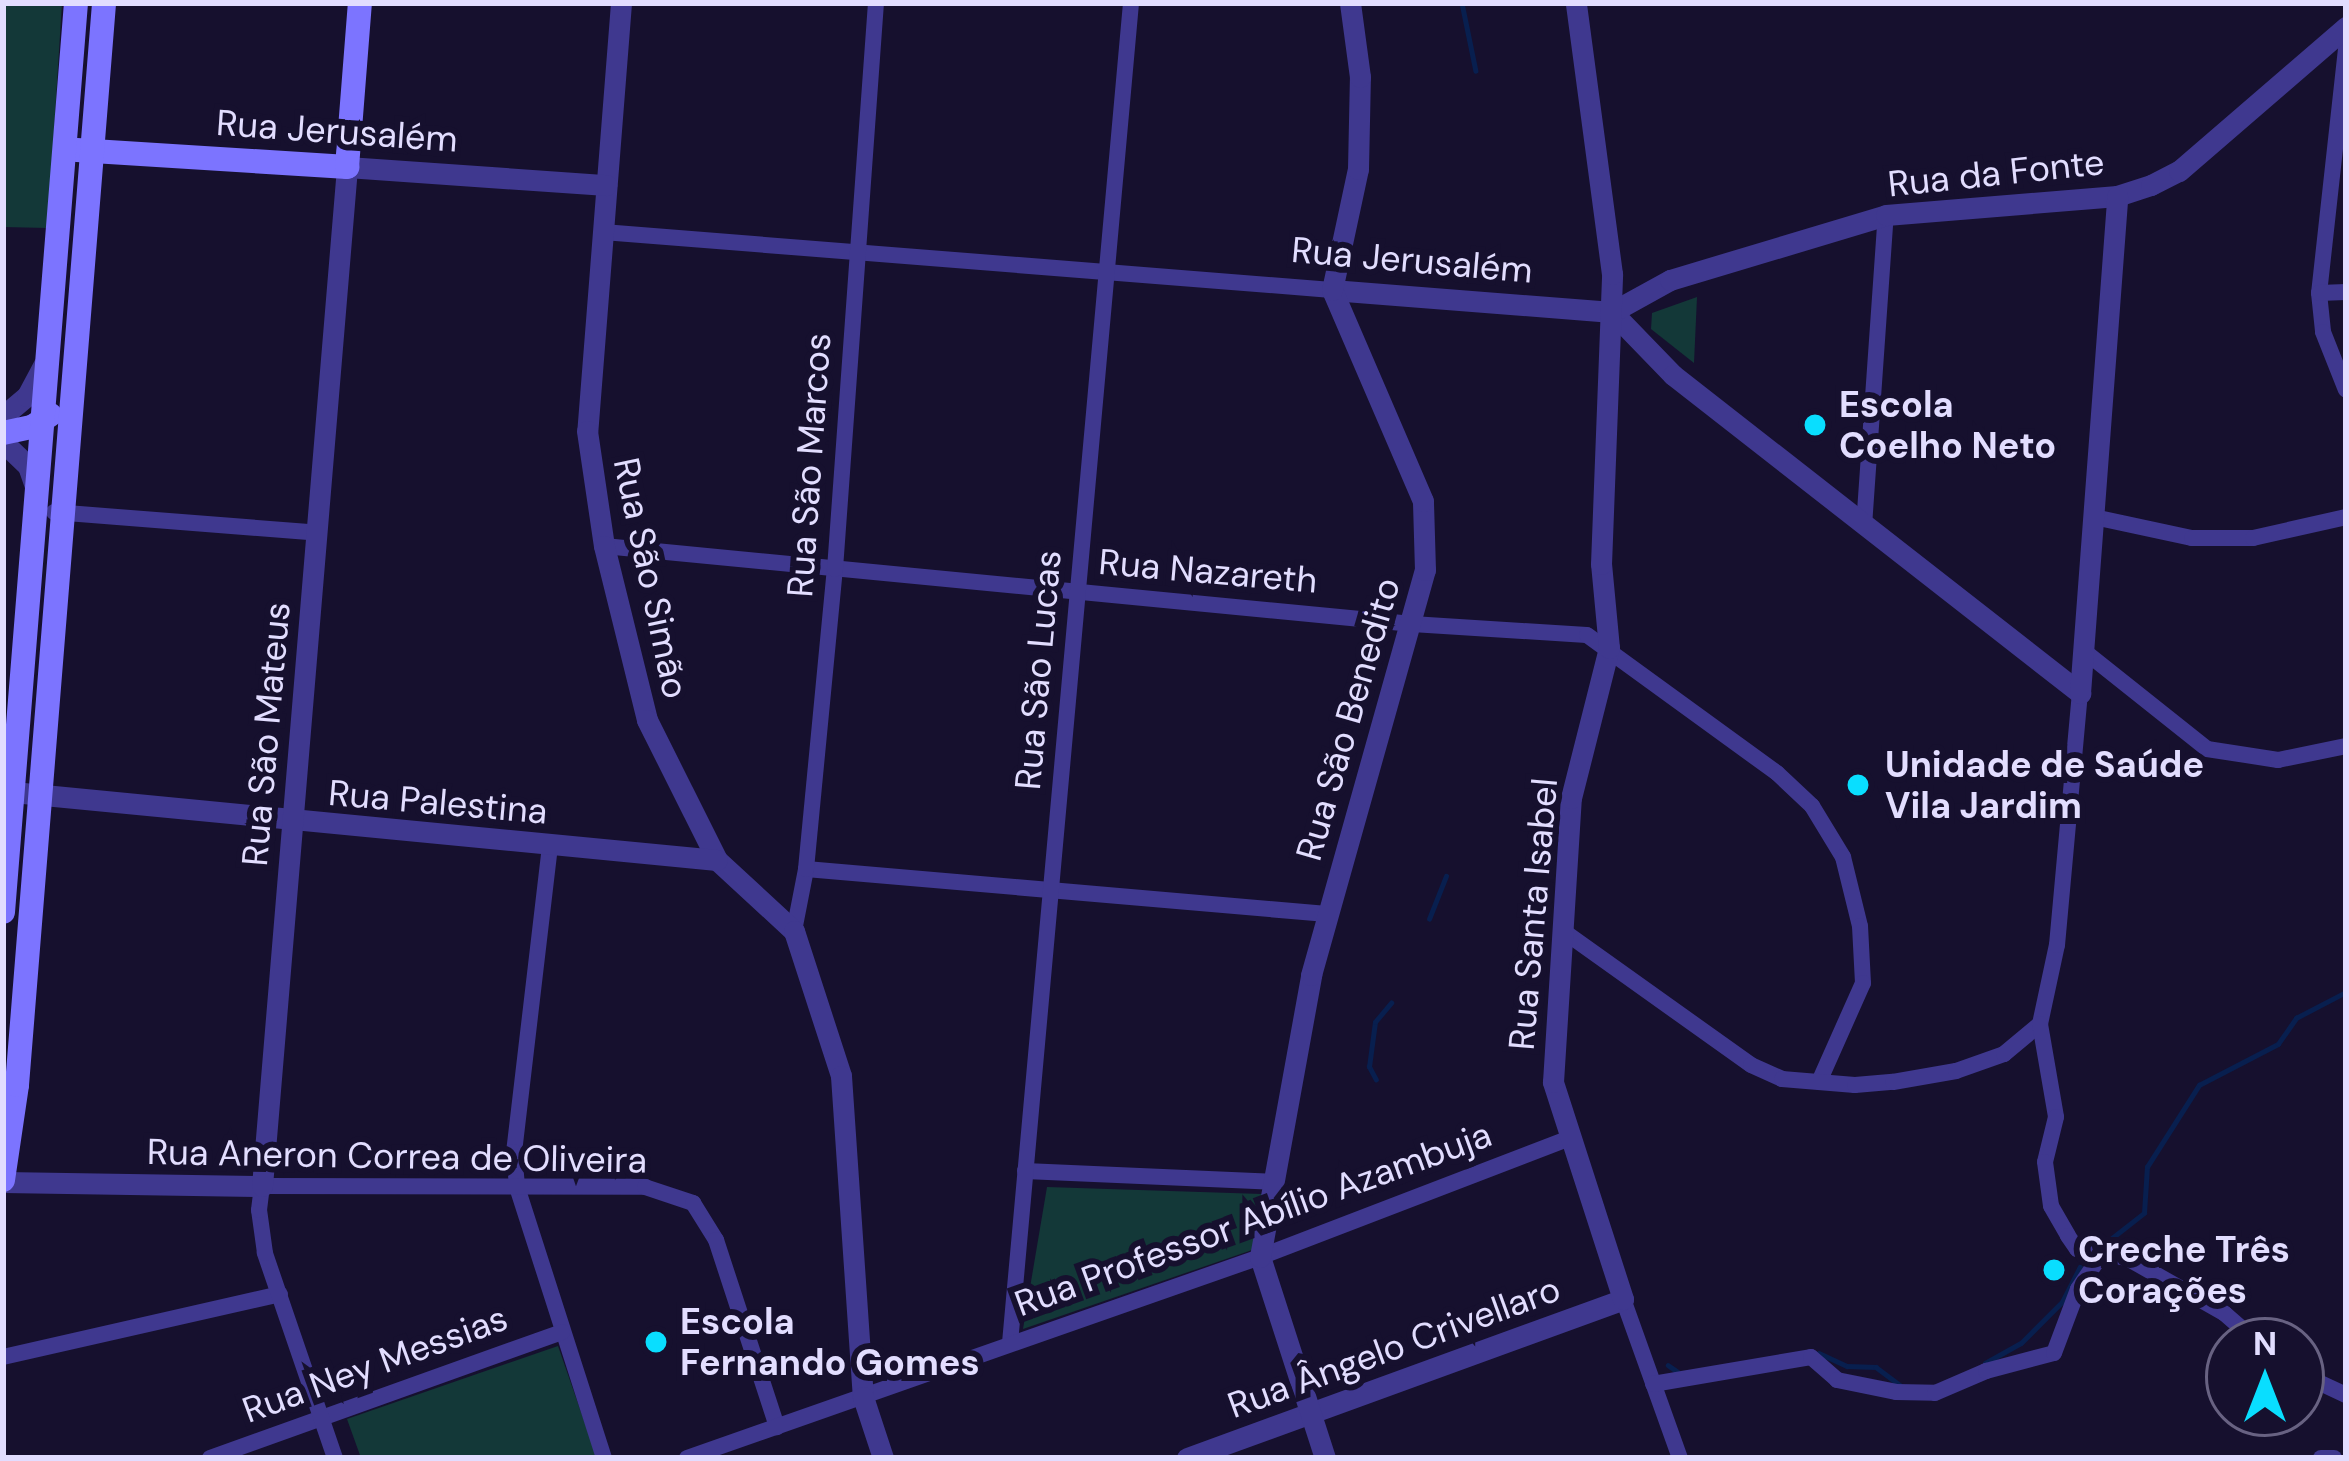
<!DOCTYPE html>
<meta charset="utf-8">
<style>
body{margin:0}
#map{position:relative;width:2349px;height:1461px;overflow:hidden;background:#16102e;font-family:"DM Sans",sans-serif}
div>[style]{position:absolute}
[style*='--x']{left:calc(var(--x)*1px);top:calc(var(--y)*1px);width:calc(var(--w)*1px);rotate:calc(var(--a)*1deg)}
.green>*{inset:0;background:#133838}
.stream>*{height:4.5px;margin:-2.25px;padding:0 2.25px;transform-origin:2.25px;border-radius:2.25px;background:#081f4f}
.minor>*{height:16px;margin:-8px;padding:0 8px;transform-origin:8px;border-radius:8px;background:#3f388f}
.tertiary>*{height:21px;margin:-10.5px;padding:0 10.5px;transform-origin:10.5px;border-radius:10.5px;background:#3f388f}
.secondary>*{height:24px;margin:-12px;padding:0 12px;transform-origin:12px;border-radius:12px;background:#7c74ff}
.dots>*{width:33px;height:33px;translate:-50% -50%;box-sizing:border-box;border:6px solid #16102e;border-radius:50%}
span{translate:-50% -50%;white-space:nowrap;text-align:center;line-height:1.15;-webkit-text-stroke:12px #16102e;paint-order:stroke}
.street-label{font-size:36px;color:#e2ddff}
.poi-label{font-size:36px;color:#e2ddff;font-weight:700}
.left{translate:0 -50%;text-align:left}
.frame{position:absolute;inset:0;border:6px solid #e2ddff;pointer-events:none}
.north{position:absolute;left:2205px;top:1317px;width:120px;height:120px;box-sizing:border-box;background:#16102e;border:3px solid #686282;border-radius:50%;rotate:0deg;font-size:33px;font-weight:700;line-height:48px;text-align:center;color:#e2ddff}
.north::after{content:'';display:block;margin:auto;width:42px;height:54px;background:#09deff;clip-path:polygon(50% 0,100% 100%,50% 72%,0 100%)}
</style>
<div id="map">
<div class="green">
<i style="clip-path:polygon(3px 3px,62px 3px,48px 228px,3px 227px)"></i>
<i style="clip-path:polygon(1697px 297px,1694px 363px,1651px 329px,1652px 313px)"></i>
<i style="clip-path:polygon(1047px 1187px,1262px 1194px,1255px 1249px,1023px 1329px)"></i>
<i style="clip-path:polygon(558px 1346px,597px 1458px,361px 1458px,347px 1419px)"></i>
</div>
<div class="stream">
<i style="--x:1462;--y:3;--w:69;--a:78.4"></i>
<i style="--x:1429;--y:919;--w:46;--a:-68.4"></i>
<i style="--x:1376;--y:1080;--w:15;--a:-118"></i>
<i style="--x:1369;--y:1067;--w:45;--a:-82.4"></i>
<i style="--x:1375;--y:1022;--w:25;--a:-50"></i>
<i style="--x:2103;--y:1245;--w:52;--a:-38"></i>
<i style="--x:2144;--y:1213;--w:46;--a:-86.3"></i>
<i style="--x:2147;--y:1167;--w:97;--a:-57.6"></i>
<i style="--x:2199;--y:1085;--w:89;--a:-27.4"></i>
<i style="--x:2278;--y:1044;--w:32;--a:-55"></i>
<i style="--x:2296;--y:1018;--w:56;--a:-27.5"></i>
<i style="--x:1819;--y:1353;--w:31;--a:25"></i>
<i style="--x:1847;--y:1366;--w:29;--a:2"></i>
<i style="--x:1876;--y:1367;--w:30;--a:37"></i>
<i style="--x:1985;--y:1363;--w:41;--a:-29.1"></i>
<i style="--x:2021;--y:1343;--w:58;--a:-45"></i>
<i style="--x:2062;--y:1302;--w:39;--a:-63"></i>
<i style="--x:1668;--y:1365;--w:12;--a:35"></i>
</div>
<div class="minor">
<i style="--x:2346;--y:49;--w:245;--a:96.3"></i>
<i style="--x:2319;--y:293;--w:39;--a:84"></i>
<i style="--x:2323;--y:332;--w:62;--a:68.4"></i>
<i style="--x:603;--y:232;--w:731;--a:4.55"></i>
<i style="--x:2319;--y:293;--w:27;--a:-2"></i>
<i style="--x:54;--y:512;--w:265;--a:4.5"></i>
<i style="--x:2094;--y:517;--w:100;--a:12.1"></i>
<i style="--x:2192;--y:538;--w:61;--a:0"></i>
<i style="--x:2253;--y:538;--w:95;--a:-12.7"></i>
<i style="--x:1864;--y:526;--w:312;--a:-86"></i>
<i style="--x:604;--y:546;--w:812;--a:5.51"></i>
<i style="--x:1412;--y:624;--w:175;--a:3.6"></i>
<i style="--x:1587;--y:635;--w:235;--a:36"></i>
<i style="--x:1777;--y:773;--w:48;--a:43.3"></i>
<i style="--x:1812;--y:806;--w:60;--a:58.7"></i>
<i style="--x:1843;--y:857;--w:71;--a:76.2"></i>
<i style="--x:1860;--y:926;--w:57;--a:87"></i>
<i style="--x:1863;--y:983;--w:108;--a:114"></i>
<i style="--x:2084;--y:651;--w:157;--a:38.5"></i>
<i style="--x:2207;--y:749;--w:72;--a:8.8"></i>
<i style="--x:2278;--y:760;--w:69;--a:-11.6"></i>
<i style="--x:550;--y:846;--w:308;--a:96.7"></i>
<i style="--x:514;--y:1152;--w:35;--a:85"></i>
<i style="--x:517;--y:1187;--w:285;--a:72.2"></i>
<i style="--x:806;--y:869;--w:523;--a:4.94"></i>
<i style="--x:794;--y:931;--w:63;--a:-79"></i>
<i style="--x:806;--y:869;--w:301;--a:-84.5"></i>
<i style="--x:835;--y:569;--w:567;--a:-85.86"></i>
<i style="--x:1566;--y:933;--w:227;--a:35.5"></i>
<i style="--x:1751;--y:1065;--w:34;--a:24"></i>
<i style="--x:1782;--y:1079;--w:73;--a:4.7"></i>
<i style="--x:1855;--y:1085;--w:38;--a:-5"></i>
<i style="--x:1893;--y:1082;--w:64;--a:-9.9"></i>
<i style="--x:1956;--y:1071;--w:51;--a:-19.5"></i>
<i style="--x:2004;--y:1054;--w:47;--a:-39.8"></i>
<i style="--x:2040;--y:1024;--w:81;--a:-77.9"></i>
<i style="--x:2057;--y:945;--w:253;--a:-84.8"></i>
<i style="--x:2040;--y:1024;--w:94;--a:80.2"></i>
<i style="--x:2056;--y:1117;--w:46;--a:103.7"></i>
<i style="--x:2045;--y:1162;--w:44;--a:82.2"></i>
<i style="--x:2051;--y:1206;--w:34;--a:60"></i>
<i style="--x:2068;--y:1236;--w:16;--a:55"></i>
<i style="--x:2077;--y:1249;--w:51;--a:10.2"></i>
<i style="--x:2127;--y:1258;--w:112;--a:29.6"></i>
<i style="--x:2224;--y:1313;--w:43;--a:41.2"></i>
<i style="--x:1025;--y:1171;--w:248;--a:2.5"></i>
<i style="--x:1623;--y:1299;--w:169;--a:70.3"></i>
<i style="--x:1010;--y:1343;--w:1345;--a:-84.84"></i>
<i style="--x:3;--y:1357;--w:284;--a:-12.8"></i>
<i style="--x:2301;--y:1374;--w:50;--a:25"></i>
<i style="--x:1653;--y:1384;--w:160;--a:-9.7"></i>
<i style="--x:1811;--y:1357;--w:35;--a:41"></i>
<i style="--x:1837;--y:1380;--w:60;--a:11.5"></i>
<i style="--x:1896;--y:1392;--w:39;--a:1"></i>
<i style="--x:1935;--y:1393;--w:56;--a:-23.3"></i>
<i style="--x:1986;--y:1371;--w:70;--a:-14.8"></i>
<i style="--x:2054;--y:1353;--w:68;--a:-69.4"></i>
<i style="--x:2078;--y:1289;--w:41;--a:-55.9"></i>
<i style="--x:210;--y:1458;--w:374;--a:-19.7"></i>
<i style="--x:335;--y:1458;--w:217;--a:-108.9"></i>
<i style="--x:265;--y:1253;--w:43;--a:-97.9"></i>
<i style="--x:259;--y:1210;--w:24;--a:-83"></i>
<i style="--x:262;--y:1186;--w:383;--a:0.1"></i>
<i style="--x:645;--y:1187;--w:51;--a:18.4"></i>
<i style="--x:693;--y:1203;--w:44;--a:58.1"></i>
<i style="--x:716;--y:1240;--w:197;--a:71.9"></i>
<i style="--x:687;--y:1458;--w:607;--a:-19.33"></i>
<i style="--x:1260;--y:1257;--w:332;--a:-21"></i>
<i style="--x:2321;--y:1458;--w:13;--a:0"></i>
</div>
<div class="tertiary">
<i style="--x:621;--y:3;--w:429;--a:94.5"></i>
<i style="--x:587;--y:431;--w:116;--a:81.6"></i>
<i style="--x:604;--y:546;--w:179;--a:76.1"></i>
<i style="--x:647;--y:720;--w:157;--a:63.4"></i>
<i style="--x:717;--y:860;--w:105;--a:42.7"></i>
<i style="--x:794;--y:931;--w:152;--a:72"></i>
<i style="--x:841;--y:1076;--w:322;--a:86.1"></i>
<i style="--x:863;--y:1397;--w:64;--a:71.8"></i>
<i style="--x:1332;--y:290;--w:281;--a:4.5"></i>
<i style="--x:1612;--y:312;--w:88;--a:45.9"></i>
<i style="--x:1673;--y:375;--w:517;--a:38"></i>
<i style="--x:1612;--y:312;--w:66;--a:-28.9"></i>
<i style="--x:1670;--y:280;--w:226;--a:-16.7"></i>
<i style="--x:1886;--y:215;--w:232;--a:-4.7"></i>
<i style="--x:2117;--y:196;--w:36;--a:-18"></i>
<i style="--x:2151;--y:185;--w:31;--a:-27"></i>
<i style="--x:2179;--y:171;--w:221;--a:-40.8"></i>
<i style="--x:3;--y:416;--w:31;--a:-40"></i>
<i style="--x:27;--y:396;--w:36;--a:-62"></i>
<i style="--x:3;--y:442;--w:35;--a:44"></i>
<i style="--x:28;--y:466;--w:24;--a:71"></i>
<i style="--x:2080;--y:693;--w:498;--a:-85.7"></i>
<i style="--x:23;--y:793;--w:697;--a:5.51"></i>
<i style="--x:3;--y:1182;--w:259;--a:0.9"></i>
<i style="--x:262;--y:1186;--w:1023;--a:-85.23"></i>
<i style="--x:347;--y:167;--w:260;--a:4"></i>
<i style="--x:1187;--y:1458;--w:464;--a:-20"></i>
<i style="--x:1623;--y:1299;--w:228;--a:-107.9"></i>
<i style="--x:1553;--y:1082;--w:285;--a:-86.4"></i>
<i style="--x:1571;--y:798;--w:155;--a:-75.8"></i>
<i style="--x:1609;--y:648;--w:84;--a:-95.4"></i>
<i style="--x:1601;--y:564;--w:290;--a:-87.8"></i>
<i style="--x:1612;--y:274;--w:273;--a:-97.6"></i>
<i style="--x:1325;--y:1458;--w:211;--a:-107.9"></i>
<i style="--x:1260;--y:1257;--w:287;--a:-79.7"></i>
<i style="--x:1311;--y:975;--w:421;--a:-74.3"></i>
<i style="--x:1425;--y:570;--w:69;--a:-91.7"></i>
<i style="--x:1423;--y:501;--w:230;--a:-113.3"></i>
<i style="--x:1332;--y:290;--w:124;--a:-77.9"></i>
<i style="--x:1358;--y:169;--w:92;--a:-88.8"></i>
<i style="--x:1360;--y:77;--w:75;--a:-97.7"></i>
</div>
<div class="secondary">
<i style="--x:77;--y:150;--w:271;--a:3.6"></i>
<i style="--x:347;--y:167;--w:165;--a:-85.5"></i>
<i style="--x:3;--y:433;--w:30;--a:-12"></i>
<i style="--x:32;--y:427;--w:22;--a:-34"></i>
<i style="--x:3;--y:912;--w:912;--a:-85.41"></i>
<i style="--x:3;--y:1180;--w:96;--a:-81.6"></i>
<i style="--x:17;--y:1085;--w:1085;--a:-85.4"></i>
</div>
<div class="dots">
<i style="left:1815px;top:425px;background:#09deff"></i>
<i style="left:1858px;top:785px;background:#09deff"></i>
<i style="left:2054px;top:1270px;background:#09deff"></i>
<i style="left:656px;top:1342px;background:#09deff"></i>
</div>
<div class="street-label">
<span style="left:337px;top:131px;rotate:4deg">Rua Jerusalém</span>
<span style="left:1996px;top:173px;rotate:-6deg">Rua da Fonte</span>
<span style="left:1412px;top:260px;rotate:5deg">Rua Jerusalém</span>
<span style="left:809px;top:465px;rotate:-86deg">Rua São Marcos</span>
<span style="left:1208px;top:571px;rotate:5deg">Rua Nazareth</span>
<span style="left:651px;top:578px;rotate:78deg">Rua São Simão</span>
<span style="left:1038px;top:670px;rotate:-85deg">Rua São Lucas</span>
<span style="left:1348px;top:719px;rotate:-74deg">Rua São Benedito</span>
<span style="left:266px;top:734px;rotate:-85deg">Rua São Mateus</span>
<span style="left:438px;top:802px;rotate:5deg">Rua Palestina</span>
<span style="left:1533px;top:914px;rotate:-85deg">Rua Santa Isabel</span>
<span style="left:397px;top:1156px;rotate:1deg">Rua Aneron Correa de Oliveira</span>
<span style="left:1253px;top:1219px;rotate:-20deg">Rua Professor Abílio Azambuja</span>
<span style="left:1394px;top:1347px;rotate:-20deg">Rua Ângelo Crivellaro</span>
<span style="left:375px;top:1364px;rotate:-20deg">Rua Ney Messias</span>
</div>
<div class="poi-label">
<span class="left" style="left:1839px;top:425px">Escola<br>Coelho Neto</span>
<span class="left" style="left:1885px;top:785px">Unidade de Saúde<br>Vila Jardim</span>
<span class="left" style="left:2078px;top:1270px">Creche Três<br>Corações</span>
<span class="left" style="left:680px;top:1342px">Escola<br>Fernando Gomes</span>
</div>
<div class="frame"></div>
<div class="north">N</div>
</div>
